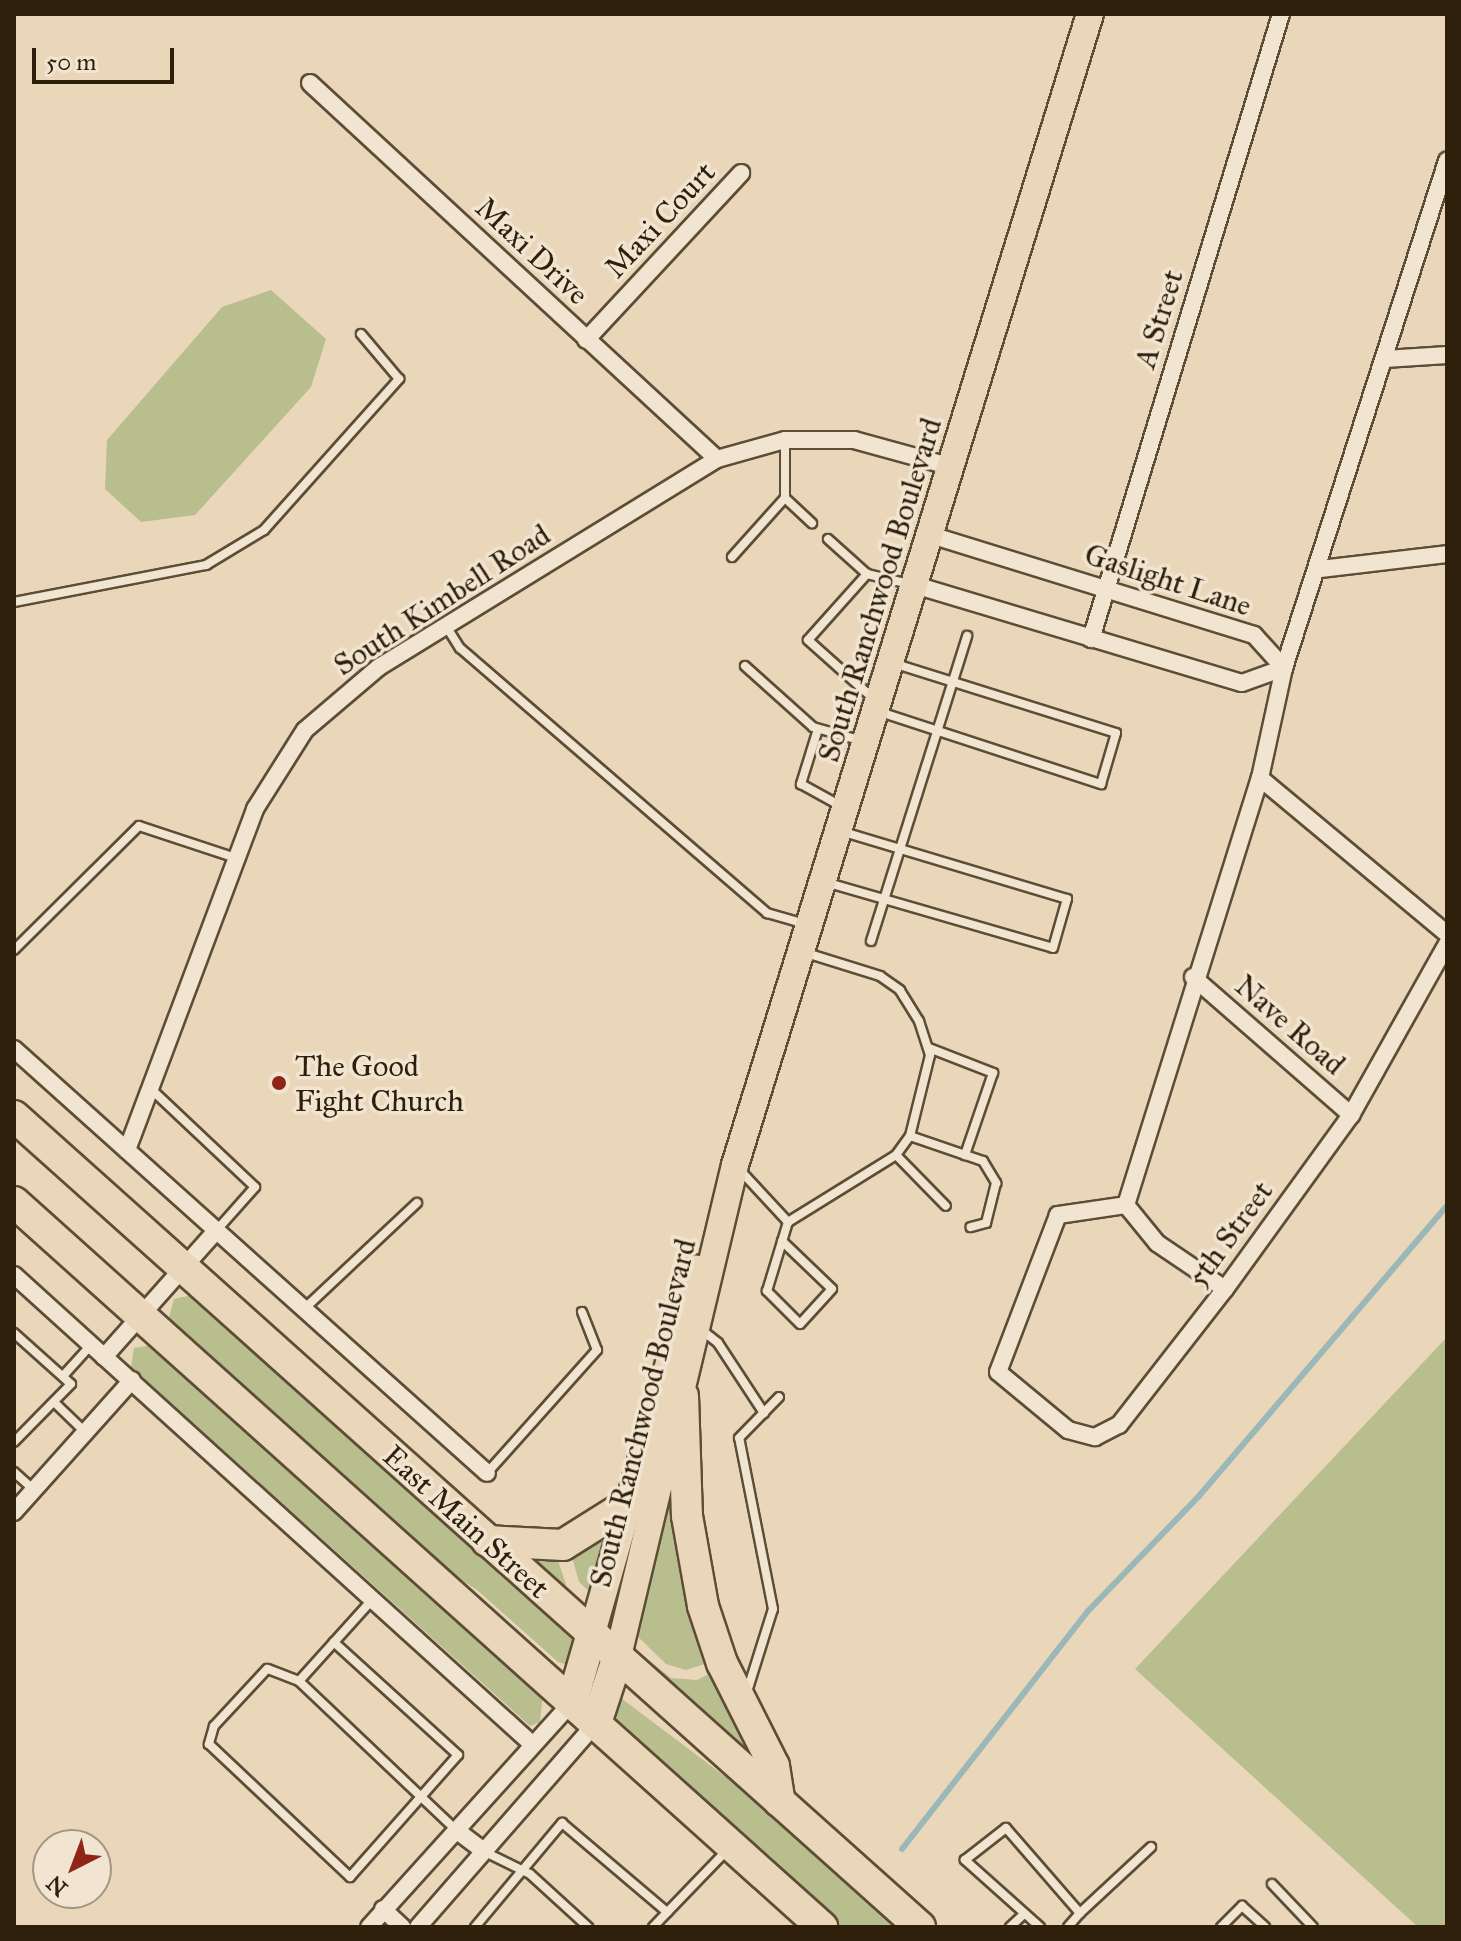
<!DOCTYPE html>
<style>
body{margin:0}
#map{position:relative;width:1461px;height:1941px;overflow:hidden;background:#ead7b9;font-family:"IM FELL Great Primer",serif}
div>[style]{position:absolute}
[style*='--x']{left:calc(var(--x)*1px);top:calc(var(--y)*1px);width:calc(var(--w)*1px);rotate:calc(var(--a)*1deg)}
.green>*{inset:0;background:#b8be8e}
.stream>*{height:6px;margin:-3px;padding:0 3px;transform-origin:3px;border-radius:3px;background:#9bb7b8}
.roads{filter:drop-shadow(2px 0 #5d4d36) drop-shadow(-2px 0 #5d4d36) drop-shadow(0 2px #5d4d36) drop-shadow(0 -2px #5d4d36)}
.lane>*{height:8px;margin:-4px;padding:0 4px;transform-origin:4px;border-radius:4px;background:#f1e5d2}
.street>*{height:16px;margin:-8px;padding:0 8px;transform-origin:8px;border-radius:8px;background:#f1e5d2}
.primary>*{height:26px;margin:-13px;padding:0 13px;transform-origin:13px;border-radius:13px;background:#ead7b9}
.highway>*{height:30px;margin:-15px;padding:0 15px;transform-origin:15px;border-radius:15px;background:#ead7b9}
.dots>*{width:22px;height:22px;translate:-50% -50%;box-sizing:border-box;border:4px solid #f1e5d2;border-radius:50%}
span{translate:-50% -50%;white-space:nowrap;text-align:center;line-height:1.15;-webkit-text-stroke:7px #f1e5d2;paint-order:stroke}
.street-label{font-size:30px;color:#2e1f0b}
.poi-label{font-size:30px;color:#2e1f0b}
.left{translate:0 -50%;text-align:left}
.frame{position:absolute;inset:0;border:16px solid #2e1f0b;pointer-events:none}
.north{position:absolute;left:32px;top:1829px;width:80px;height:80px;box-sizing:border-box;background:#f1e5d2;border:2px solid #a39682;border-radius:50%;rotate:222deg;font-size:22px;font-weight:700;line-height:32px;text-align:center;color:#2e1f0b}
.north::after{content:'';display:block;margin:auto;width:28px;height:36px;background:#8f2418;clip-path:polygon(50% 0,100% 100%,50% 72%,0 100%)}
.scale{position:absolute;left:32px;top:48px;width:142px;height:36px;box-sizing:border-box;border:4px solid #2e1f0b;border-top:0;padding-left:10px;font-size:24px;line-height:28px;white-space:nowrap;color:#2e1f0b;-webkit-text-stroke:6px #f1e5d2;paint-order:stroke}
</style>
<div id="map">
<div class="green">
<i style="clip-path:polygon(271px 290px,326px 339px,311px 387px,195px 515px,141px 522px,105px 489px,107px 440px,222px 307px)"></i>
<i style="clip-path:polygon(192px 1295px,576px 1638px,575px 1667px,558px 1662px,477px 1590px,420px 1553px,168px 1321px,174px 1299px)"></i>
<i style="clip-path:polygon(1447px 1337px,1447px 1927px,1418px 1927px,1135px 1669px)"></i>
<i style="clip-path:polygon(157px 1344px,543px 1693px,540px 1722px,530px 1726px,131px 1367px,134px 1348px)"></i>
<i style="clip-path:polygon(675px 1461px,711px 1662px,686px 1670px,666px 1664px,632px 1631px)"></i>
<i style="clip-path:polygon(601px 1537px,605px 1541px,591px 1593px,579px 1582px,571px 1553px)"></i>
<i style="clip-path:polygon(557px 1557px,567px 1588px,589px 1611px,531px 1565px,534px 1558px)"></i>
<i style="clip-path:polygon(630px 1645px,671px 1678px,697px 1680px,716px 1670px,766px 1769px,629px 1652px)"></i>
<i style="clip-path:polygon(617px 1695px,763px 1805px,899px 1927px,836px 1927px,616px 1730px)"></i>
</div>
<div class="stream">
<i style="--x:902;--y:1849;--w:302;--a:-52"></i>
<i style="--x:1088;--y:1611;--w:160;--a:-46"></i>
<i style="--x:1199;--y:1496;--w:382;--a:-49.5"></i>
</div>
<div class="roads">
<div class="lane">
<i style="--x:785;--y:498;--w:37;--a:43"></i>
<i style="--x:828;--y:539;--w:52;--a:41.9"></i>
<i style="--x:732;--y:557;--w:79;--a:-48.1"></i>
<i style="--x:785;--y:498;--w:58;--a:-90"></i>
<i style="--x:14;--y:602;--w:196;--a:-10.9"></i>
<i style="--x:206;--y:565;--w:68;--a:-31.1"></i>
<i style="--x:264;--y:530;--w:203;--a:-48.2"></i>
<i style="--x:399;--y:379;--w:59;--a:-130.2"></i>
<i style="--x:446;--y:626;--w:26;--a:58"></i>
<i style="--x:460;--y:648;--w:406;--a:40.8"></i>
<i style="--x:767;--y:913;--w:40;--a:16"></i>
<i style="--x:745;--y:666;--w:91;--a:41.9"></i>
<i style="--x:813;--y:727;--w:51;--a:15.9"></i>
<i style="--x:875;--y:700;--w:90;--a:-138.2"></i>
<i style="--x:808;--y:640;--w:89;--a:-48.2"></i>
<i style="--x:867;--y:574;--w:43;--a:13.4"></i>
<i style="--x:877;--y:711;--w:236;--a:18.1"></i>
<i style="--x:1101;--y:784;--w:53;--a:-73.6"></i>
<i style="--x:1116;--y:733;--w:234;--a:-162.6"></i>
<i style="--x:818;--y:729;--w:58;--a:107.2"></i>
<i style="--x:801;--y:784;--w:46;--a:28.8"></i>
<i style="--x:825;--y:882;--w:237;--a:16.1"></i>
<i style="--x:1053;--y:948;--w:51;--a:-74.1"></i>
<i style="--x:1067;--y:899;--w:234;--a:-163.3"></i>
<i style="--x:871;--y:941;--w:320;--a:-72.5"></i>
<i style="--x:14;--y:950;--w:176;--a:-44.8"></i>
<i style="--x:139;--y:826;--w:102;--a:18.3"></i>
<i style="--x:929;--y:1048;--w:69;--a:21.3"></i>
<i style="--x:993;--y:1073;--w:87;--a:108.9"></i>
<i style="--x:151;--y:1089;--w:143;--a:43.3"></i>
<i style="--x:255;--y:1187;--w:59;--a:131.6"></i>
<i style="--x:910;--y:1136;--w:77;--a:18.9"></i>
<i style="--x:983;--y:1161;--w:26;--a:59"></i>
<i style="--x:996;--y:1183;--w:41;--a:104"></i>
<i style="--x:986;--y:1223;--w:16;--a:165"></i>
<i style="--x:896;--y:1155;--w:71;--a:45.6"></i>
<i style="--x:738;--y:1168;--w:74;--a:47.2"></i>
<i style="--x:788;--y:1222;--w:127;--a:-31.8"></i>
<i style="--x:896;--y:1155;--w:24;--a:-54"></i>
<i style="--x:910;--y:1136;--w:83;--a:-76.1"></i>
<i style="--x:930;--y:1055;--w:36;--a:-108"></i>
<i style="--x:919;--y:1021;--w:36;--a:-122"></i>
<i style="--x:900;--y:990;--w:24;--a:-145"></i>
<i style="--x:880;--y:976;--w:77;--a:-162.7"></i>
<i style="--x:782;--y:1241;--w:69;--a:43.8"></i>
<i style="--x:832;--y:1289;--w:47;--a:132.4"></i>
<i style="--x:800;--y:1324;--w:47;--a:-135"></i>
<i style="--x:767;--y:1291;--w:72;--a:-73.1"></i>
<i style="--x:304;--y:1309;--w:155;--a:-43.2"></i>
<i style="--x:699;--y:1328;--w:24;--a:38"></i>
<i style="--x:718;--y:1343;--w:84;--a:56.7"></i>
<i style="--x:14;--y:1333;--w:76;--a:41.8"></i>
<i style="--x:71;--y:1384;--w:81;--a:134.5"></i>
<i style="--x:63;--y:1376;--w:42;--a:-47.9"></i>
<i style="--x:54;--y:1402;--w:43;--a:44.1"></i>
<i style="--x:14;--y:1472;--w:27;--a:42"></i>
<i style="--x:487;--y:1473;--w:165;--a:-48.2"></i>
<i style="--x:597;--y:1350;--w:41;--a:-111.5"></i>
<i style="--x:372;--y:1600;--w:109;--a:132"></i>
<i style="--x:299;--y:1681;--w:216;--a:43.5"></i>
<i style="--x:299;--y:1681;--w:34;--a:-159"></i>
<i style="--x:267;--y:1669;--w:78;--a:132.9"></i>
<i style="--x:214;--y:1726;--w:19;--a:106"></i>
<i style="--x:209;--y:1744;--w:194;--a:43.3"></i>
<i style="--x:350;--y:1877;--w:163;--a:-48.5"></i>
<i style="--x:458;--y:1755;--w:168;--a:-137.7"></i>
<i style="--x:746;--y:1695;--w:90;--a:-72.6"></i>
<i style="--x:773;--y:1609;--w:174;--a:-101.2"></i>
<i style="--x:739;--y:1438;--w:57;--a:-45.7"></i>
<i style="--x:485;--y:1852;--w:50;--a:26.1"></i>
<i style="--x:530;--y:1874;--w:79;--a:42.4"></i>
<i style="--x:1272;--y:1884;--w:59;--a:46.4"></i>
<i style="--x:1080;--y:1913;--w:97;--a:-42.9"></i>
<i style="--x:475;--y:1927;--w:136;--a:-50.1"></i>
<i style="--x:562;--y:1823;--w:138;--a:40.3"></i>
<i style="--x:653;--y:1927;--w:108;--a:-46.1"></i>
<i style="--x:1010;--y:1927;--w:16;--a:-43"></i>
<i style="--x:1040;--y:1927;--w:101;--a:-138.2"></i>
<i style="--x:965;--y:1860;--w:52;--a:-38"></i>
<i style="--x:1006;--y:1828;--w:113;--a:49"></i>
<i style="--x:1080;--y:1913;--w:18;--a:131"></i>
<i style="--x:1221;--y:1927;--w:30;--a:-45"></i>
<i style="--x:1242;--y:1906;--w:31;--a:42"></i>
</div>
<div class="street">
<i style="--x:310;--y:83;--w:554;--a:42.73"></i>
<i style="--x:586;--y:340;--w:228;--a:-47.1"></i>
<i style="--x:1385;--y:359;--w:62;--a:-3.7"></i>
<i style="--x:1320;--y:569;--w:128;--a:-6.7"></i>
<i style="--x:915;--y:585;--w:341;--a:16.7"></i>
<i style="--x:1242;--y:683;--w:45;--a:-19.7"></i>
<i style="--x:1284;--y:668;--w:45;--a:-132.3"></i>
<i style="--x:1254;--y:635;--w:338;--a:-162.8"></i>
<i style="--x:1091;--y:639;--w:653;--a:-73.09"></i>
<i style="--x:1260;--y:778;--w:244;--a:39.8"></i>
<i style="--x:1193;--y:977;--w:210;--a:41.1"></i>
<i style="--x:14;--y:1049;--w:635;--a:41.87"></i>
<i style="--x:127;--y:1150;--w:364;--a:-69.4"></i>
<i style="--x:255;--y:809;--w:93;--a:-57.7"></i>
<i style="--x:305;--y:730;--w:97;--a:-40.4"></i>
<i style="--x:379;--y:667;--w:397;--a:-31.6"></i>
<i style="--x:717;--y:459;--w:71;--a:-15.6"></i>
<i style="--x:785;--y:440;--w:69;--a:0"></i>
<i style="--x:854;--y:440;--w:102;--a:15.4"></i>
<i style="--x:1126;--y:1205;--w:448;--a:-72.6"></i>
<i style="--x:1260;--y:778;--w:113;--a:-77.7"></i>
<i style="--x:1284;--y:668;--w:533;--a:-72.18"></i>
<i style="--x:14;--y:1275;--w:700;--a:42.16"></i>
<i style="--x:1225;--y:1289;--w:82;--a:-145.9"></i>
<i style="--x:1157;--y:1243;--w:49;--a:-129.2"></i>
<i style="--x:1126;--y:1205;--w:69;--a:171.6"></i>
<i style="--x:1058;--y:1215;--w:168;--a:110.9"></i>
<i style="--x:998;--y:1372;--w:91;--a:39.6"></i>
<i style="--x:1068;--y:1430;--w:28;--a:15"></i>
<i style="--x:1095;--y:1437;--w:27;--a:-27"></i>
<i style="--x:1119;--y:1425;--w:172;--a:-52.1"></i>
<i style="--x:1225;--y:1289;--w:215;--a:-54.1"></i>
<i style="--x:1351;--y:1115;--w:196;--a:-60.7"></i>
<i style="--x:104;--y:1357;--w:167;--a:-48.4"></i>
<i style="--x:14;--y:1512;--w:177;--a:-48.2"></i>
<i style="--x:456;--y:1830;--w:35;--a:37"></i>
<i style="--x:383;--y:1909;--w:26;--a:43"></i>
<i style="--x:369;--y:1927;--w:303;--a:-47.9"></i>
<i style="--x:418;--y:1927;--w:271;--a:-48.9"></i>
</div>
<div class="primary">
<i style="--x:592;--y:1633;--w:379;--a:-74.1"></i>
<i style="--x:618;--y:1656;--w:505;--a:-76.6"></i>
<i style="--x:735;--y:1165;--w:1205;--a:-72.86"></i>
</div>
<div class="highway">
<i style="--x:14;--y:1116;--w:1216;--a:41.83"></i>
<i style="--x:14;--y:1202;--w:1086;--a:41.9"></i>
<i style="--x:683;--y:1396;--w:120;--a:88.1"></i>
<i style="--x:687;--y:1516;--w:91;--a:79.9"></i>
<i style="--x:703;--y:1606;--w:60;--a:71.6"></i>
<i style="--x:722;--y:1663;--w:115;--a:63.2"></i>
<i style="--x:774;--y:1766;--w:36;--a:81"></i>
<i style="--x:487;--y:1541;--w:76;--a:3"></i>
<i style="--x:563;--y:1545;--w:70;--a:-32.1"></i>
<i style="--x:572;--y:1702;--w:72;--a:-73.8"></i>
<i style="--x:596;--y:1723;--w:71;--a:-71.8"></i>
</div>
</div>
<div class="dots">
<i style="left:279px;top:1083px;background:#8f2418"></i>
</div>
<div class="street-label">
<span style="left:660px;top:220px;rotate:-47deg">Maxi Court</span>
<span style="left:532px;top:251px;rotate:43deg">Maxi Drive</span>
<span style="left:1159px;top:319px;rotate:-73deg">A Street</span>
<span style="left:1168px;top:580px;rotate:18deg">Gaslight Lane</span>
<span style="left:880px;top:590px;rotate:-73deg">South Ranchwood Boulevard</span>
<span style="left:442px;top:600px;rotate:-33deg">South Kimbell Road</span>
<span style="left:1290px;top:1025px;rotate:41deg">Nave Road</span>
<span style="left:1230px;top:1234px;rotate:-54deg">5th Street</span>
<span style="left:643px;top:1413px;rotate:-76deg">South Ranchwood Boulevard</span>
<span style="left:466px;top:1522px;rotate:42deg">East Main Street</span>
</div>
<div class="poi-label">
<span class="left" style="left:295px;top:1083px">The Good<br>Fight Church</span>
</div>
<div class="frame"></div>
<div class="north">N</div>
<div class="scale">50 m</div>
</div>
